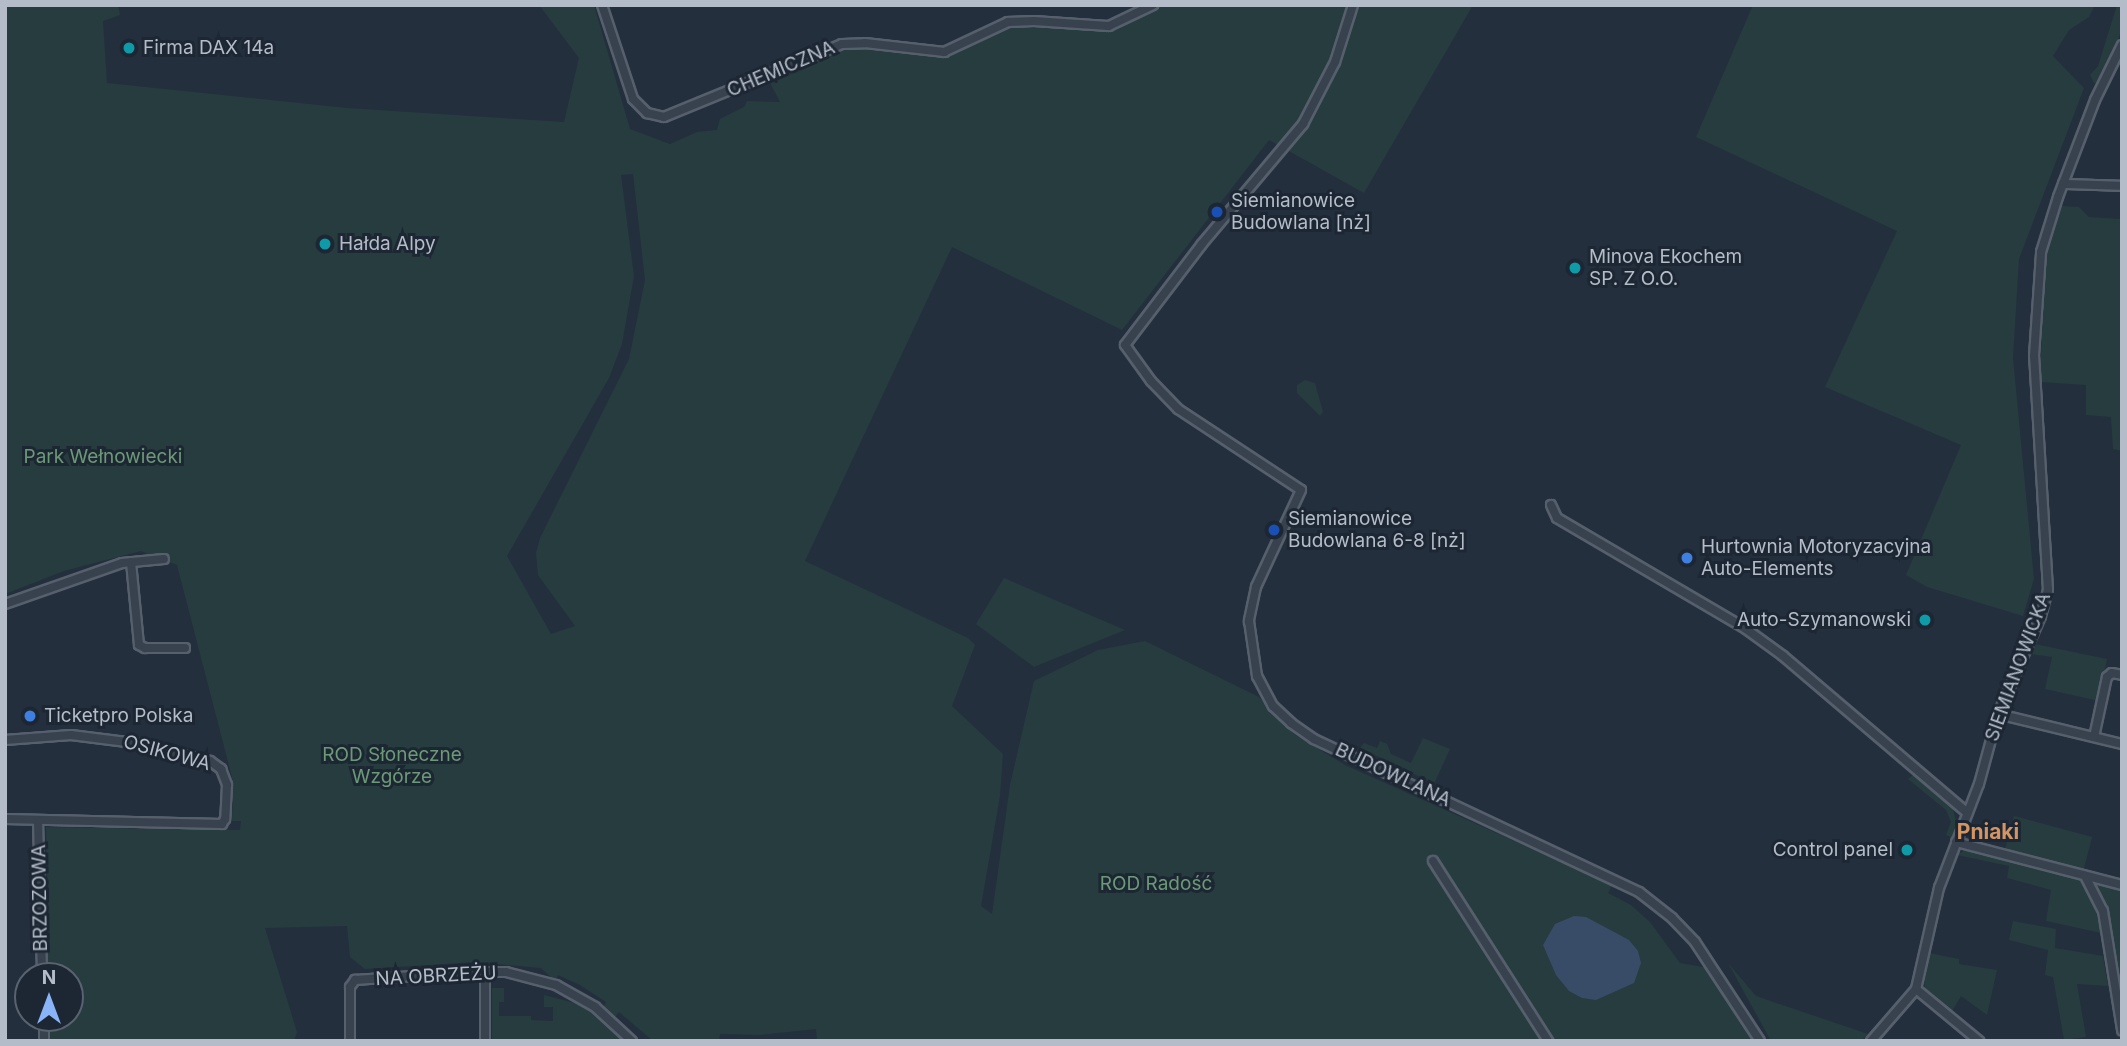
<!DOCTYPE html>
<meta charset="utf-8">
<style>
body{margin:0}
#map{position:relative;width:2127px;height:1046px;overflow:hidden;background:#242f3e;font-family:Inter,sans-serif}
div>[style]{position:absolute}
[style*='--x']{left:calc(var(--x)*1px);top:calc(var(--y)*1px);width:calc(var(--w)*1px);rotate:calc(var(--a)*1deg)}
.green>*{inset:0;background:#263c3f;transform-origin:0 0}
.water>*{inset:0;background:#394c67}
.roads{filter:drop-shadow(2px 0 #565f6c) drop-shadow(-2px 0 #565f6c) drop-shadow(0 2px #565f6c) drop-shadow(0 -2px #565f6c)}
.minor>*{height:8px;margin:-4px;padding:0 4px;transform-origin:4px;border-radius:4px;background:#38414e}
.dots>*{width:19px;height:19px;translate:-50% -50%;box-sizing:border-box;border:4px solid #1d2633;border-radius:50%}
span{translate:-50% -50%;white-space:nowrap;text-align:center;line-height:1.15;-webkit-text-stroke:6px #1d2633;paint-order:stroke}
.poi-label{font-size:19px;color:#b4bcc9}
.left{translate:0 -50%;text-align:left}
.right{translate:-100% -50%;text-align:right}
.street-label{font-size:19px;color:#b4bcc9}
.park-label{font-size:19px;color:#6b9a76}
.neighbourhood-label{font-size:21px;color:#d59563;font-weight:700}
.frame{position:absolute;inset:0;border:7px solid #b4bcc9;pointer-events:none}
.north{position:absolute;left:14px;top:962px;width:70px;height:70px;box-sizing:border-box;background:#1d2633;border:2px solid #59626f;border-radius:50%;rotate:0deg;font-size:19px;font-weight:700;line-height:28px;text-align:center;color:#b4bcc9}
.north::after{content:'';display:block;margin:auto;width:24px;height:32px;background:#8ab4f8;clip-path:polygon(50% 0,100% 100%,50% 72%,0 100%)}
</style>
<div id="map">
<div class="green">
<i style="clip-path:polygon(evenodd,5px 5px,118px 5px,120px 15px,103px 21px,107px 83px,347px 108px,564px 122px,579px 58px,539px 5px,594px 5px,630px 129px,670px 144px,697px 132px,717px 130px,720px 119px,744px 107px,747px 101px,780px 102px,770px 83px,840px 48px,868px 47px,948px 55px,1005px 27px,1026px 25px,1117px 30px,1159px 5px,1473px 5px,1364px 193px,1269px 140px,1122px 330px,952px 247px,805px 561px,968px 638px,975px 645px,952px 706px,1003px 754px,1000px 796px,981px 906px,992px 914px,1010px 785px,1034px 681px,1098px 650px,1145px 641px,1259px 697px,1294px 734px,1345px 765px,1612px 885px,1608px 893px,1631px 905px,1650px 922px,1680px 963px,1709px 968px,1756px 1041px,817px 1041px,816px 1029px,759px 1035px,720px 1034px,719px 1041px,653px 1041px,619px 1012px,615px 1017px,603px 1008px,606px 1002px,580px 985px,558px 975px,555px 981px,541px 968px,476px 962px,365px 969px,350px 957px,347px 926px,265px 928px,297px 1032px,294px 1041px,50px 1041px,49px 1018px,70px 1018px,70px 976px,48px 976px,46px 827px,240px 830px,241px 821px,232px 821px,233px 781px,177px 565px,141px 551px,64px 571px,5px 594px,5px 5px,633px 174px,645px 280px,629px 359px,540px 538px,536px 553px,538px 575px,575px 626px,551px 634px,507px 556px,609px 378px,622px 344px,634px 276px,621px 175px,633px 174px)"></i>
<i style="clip-path:polygon(1753px 5px,2095px 5px,2089px 17px,2069px 30px,2053px 56px,2084px 88px,2019px 259px,2013px 358px,2034px 579px,2023px 616px,1927px 587px,1906px 575px,1961px 445px,1825px 387px,1897px 231px,1696px 137px)"></i>
<i style="clip-path:polygon(2117px 5px,2122px 5px,2120px 34px,2100px 82px,2094px 83px,2090px 75px,2098px 66px)"></i>
<i style="clip-path:polygon(2061px 206px,2079px 207px,2089px 217px,2122px 219px,2122px 451px,2113px 449px,2111px 417px,2086px 415px,2086px 385px,2040px 382px,2045px 249px)"></i>
<i style="clip-path:polygon(1305px 380px,1315px 383px,1323px 412px,1320px 416px,1297px 393px,1297px 385px)"></i>
<i style="clip-path:polygon(1004px 578px,1125px 630px,1034px 667px,976px 624px)"></i>
<i style="clip-path:polygon(2035px 644px,2107px 659px,2099px 701px,2045px 689px,2052px 657px,2030px 654px)"></i>
<i style="clip-path:polygon(1423px 738px,1450px 749px,1434px 784px,1360px 748px,1364px 743px,1377px 748px,1380px 741px,1387px 744px,1391px 754px,1411px 763px)"></i>
<i style="clip-path:polygon(1914px 774px,1953px 809px,1956px 821px,1953px 838px,1946px 835px,1951px 822px,1946px 810px,1908px 779px)"></i>
<i style="left:2014px;top:816px;width:81px;height:37px;rotate:15deg"></i>
<i style="clip-path:polygon(1967px 849px,2079px 878px,2095px 908px,2101px 933px,2046px 921px,2051px 890px,2007px 878px,2009px 866px,1957px 855px)"></i>
<i style="clip-path:polygon(2096px 884px,2122px 890px,2122px 976px,2118px 976px,2107px 907px)"></i>
<i style="clip-path:polygon(2013px 921px,2056px 929px,2055px 948px,2103px 956px,2108px 986px,2077px 984px,2086px 1037px,2064px 1040px,2053px 977px,2045px 975px,2048px 950px,2009px 940px)"></i>
<i style="clip-path:polygon(1929px 953px,1959px 959px,1959px 964px,1997px 970px,1987px 1015px,1961px 996px,1951px 1013px,1925px 990px,1924px 979px)"></i>
<i style="clip-path:polygon(1728px 963px,1756px 996px,1868px 1034px,1861px 1041px,1771px 1041px)"></i>
<i style="clip-path:polygon(492px 988px,504px 988px,504px 1002px,499px 1002px,499px 1016px,531px 1016px,531px 1020px,553px 1021px,553px 1007px,544px 1007px,544px 995px,582px 1005px,623px 1041px,492px 1041px)"></i>
</div>
<div class="water">
<i style="clip-path:polygon(1574px 916px,1586px 917px,1629px 940px,1638px 951px,1641px 963px,1634px 983px,1596px 1000px,1582px 998px,1569px 991px,1556px 975px,1543px 945px,1555px 924px)"></i>
</div>
<div class="roads">
<div class="minor">
<i style="--x:602;--y:5;--w:99;--a:71.7"></i>
<i style="--x:633;--y:99;--w:20;--a:45"></i>
<i style="--x:647;--y:113;--w:17;--a:13"></i>
<i style="--x:664;--y:117;--w:192;--a:-22.3"></i>
<i style="--x:842;--y:44;--w:23;--a:-2"></i>
<i style="--x:865;--y:43;--w:80;--a:6.5"></i>
<i style="--x:944;--y:52;--w:71;--a:-25.1"></i>
<i style="--x:1008;--y:22;--w:26;--a:-2"></i>
<i style="--x:1034;--y:21;--w:75;--a:3.8"></i>
<i style="--x:1109;--y:26;--w:49;--a:-25.5"></i>
<i style="--x:1353;--y:5;--w:60;--a:107.5"></i>
<i style="--x:1335;--y:62;--w:70;--a:117.3"></i>
<i style="--x:1303;--y:124;--w:157;--a:130.1"></i>
<i style="--x:1202;--y:244;--w:127;--a:127.3"></i>
<i style="--x:1125;--y:345;--w:44;--a:54.2"></i>
<i style="--x:1151;--y:381;--w:39;--a:46"></i>
<i style="--x:1178;--y:409;--w:147;--a:33.4"></i>
<i style="--x:1301;--y:490;--w:107;--a:114.9"></i>
<i style="--x:1256;--y:587;--w:35;--a:102"></i>
<i style="--x:1249;--y:621;--w:56;--a:81.7"></i>
<i style="--x:1257;--y:676;--w:34;--a:62"></i>
<i style="--x:1273;--y:706;--w:25;--a:43"></i>
<i style="--x:1291;--y:723;--w:28;--a:35"></i>
<i style="--x:1314;--y:739;--w:359;--a:25.2"></i>
<i style="--x:1639;--y:892;--w:42;--a:38.2"></i>
<i style="--x:1672;--y:918;--w:33;--a:46"></i>
<i style="--x:1695;--y:942;--w:118;--a:56.7"></i>
<i style="--x:2063;--y:184;--w:59;--a:1.9"></i>
<i style="--x:1551;--y:505;--w:14;--a:65"></i>
<i style="--x:1557;--y:518;--w:219;--a:30.4"></i>
<i style="--x:1746;--y:629;--w:46;--a:36.1"></i>
<i style="--x:1783;--y:656;--w:240;--a:40.4"></i>
<i style="--x:131;--y:562;--w:83;--a:84.5"></i>
<i style="--x:139;--y:645;--w:7;--a:27"></i>
<i style="--x:145;--y:648;--w:40;--a:0"></i>
<i style="--x:5;--y:604;--w:124;--a:-19.3"></i>
<i style="--x:122;--y:563;--w:42;--a:-5.4"></i>
<i style="--x:1998;--y:714;--w:128;--a:13.6"></i>
<i style="--x:2094;--y:737;--w:61;--a:-77.8"></i>
<i style="--x:2107;--y:677;--w:6;--a:-39"></i>
<i style="--x:2112;--y:673;--w:10;--a:11"></i>
<i style="--x:5;--y:740;--w:66;--a:-4.3"></i>
<i style="--x:71;--y:735;--w:64;--a:7.1"></i>
<i style="--x:135;--y:743;--w:77;--a:13.5"></i>
<i style="--x:210;--y:761;--w:14;--a:36"></i>
<i style="--x:221;--y:769;--w:17;--a:69"></i>
<i style="--x:227;--y:785;--w:34;--a:93"></i>
<i style="--x:225;--y:819;--w:6;--a:121"></i>
<i style="--x:222;--y:824;--w:217;--a:-178.7"></i>
<i style="--x:38;--y:820;--w:156;--a:88.5"></i>
<i style="--x:1956;--y:842;--w:171;--a:14.5"></i>
<i style="--x:1433;--y:861;--w:214;--a:57.4"></i>
<i style="--x:2085;--y:876;--w:39;--a:63"></i>
<i style="--x:2103;--y:911;--w:121;--a:80.9"></i>
<i style="--x:485;--y:972;--w:69;--a:90"></i>
<i style="--x:1916;--y:989;--w:82;--a:39.5"></i>
<i style="--x:44;--y:1018;--w:23;--a:90"></i>
<i style="--x:350;--y:1041;--w:54;--a:-90"></i>
<i style="--x:350;--y:987;--w:9;--a:-54"></i>
<i style="--x:355;--y:980;--w:117;--a:-3.9"></i>
<i style="--x:472;--y:972;--w:34;--a:0"></i>
<i style="--x:506;--y:972;--w:52;--a:14.6"></i>
<i style="--x:556;--y:985;--w:45;--a:29.4"></i>
<i style="--x:595;--y:1007;--w:50;--a:42.6"></i>
<i style="--x:1871;--y:1041;--w:69;--a:-49.1"></i>
<i style="--x:1916;--y:989;--w:104;--a:-77.2"></i>
<i style="--x:1939;--y:888;--w:111;--a:-69"></i>
<i style="--x:1979;--y:784;--w:73;--a:-74.8"></i>
<i style="--x:1998;--y:714;--w:107;--a:-66.3"></i>
<i style="--x:2041;--y:616;--w:27;--a:-75"></i>
<i style="--x:2048;--y:590;--w:234;--a:-93.4"></i>
<i style="--x:2034;--y:356;--w:104;--a:-86.1"></i>
<i style="--x:2041;--y:252;--w:58;--a:-72.8"></i>
<i style="--x:2058;--y:197;--w:104;--a:-69.1"></i>
<i style="--x:2095;--y:100;--w:61;--a:-63.9"></i>
</div>
</div>
<div class="dots">
<i style="left:129px;top:48px;background:#0f9aa8"></i>
<i style="left:1217px;top:212px;background:#1a4fb4"></i>
<i style="left:325px;top:244px;background:#0f9aa8"></i>
<i style="left:1575px;top:268px;background:#0f9aa8"></i>
<i style="left:1274px;top:530px;background:#1a4fb4"></i>
<i style="left:1687px;top:558px;background:#3f7fe0"></i>
<i style="left:1925px;top:620px;background:#0f9aa8"></i>
<i style="left:30px;top:716px;background:#3f7fe0"></i>
<i style="left:1907px;top:850px;background:#0f9aa8"></i>
</div>
<div class="poi-label">
<span class="left" style="left:143px;top:48px">Firma DAX 14a</span>
<span class="left" style="left:1231px;top:212px">Siemianowice<br>Budowlana [nż]</span>
<span class="left" style="left:339px;top:244px">Hałda Alpy</span>
<span class="left" style="left:1589px;top:268px">Minova Ekochem<br>SP. Z O.O.</span>
<span class="left" style="left:1288px;top:530px">Siemianowice<br>Budowlana 6-8 [nż]</span>
<span class="left" style="left:1701px;top:558px">Hurtownia Motoryzacyjna<br>Auto-Elements</span>
<span class="right" style="left:1911px;top:620px">Auto-Szymanowski</span>
<span class="left" style="left:44px;top:716px">Ticketpro Polska</span>
<span class="right" style="left:1893px;top:850px">Control panel</span>
</div>
<div class="street-label">
<span style="left:781px;top:69px;rotate:-23deg">CHEMICZNA</span>
<span style="left:2018px;top:667px;rotate:-70deg">SIEMIANOWICKA</span>
<span style="left:167px;top:753px;rotate:15deg">OSIKOWA</span>
<span style="left:1393px;top:775px;rotate:25deg">BUDOWLANA</span>
<span style="left:40px;top:898px;rotate:-91deg">BRZOZOWA</span>
<span style="left:436px;top:976px;rotate:-3deg">NA OBRZEŻU</span>
</div>
<div class="park-label">
<span style="left:103px;top:457px">Park Wełnowiecki</span>
<span style="left:392px;top:766px">ROD Słoneczne<br>Wzgórze</span>
<span style="left:1156px;top:884px">ROD Radość</span>
</div>
<div class="neighbourhood-label">
<span style="left:1988px;top:832px">Pniaki</span>
</div>
<div class="frame"></div>
<div class="north">N</div>
</div>
